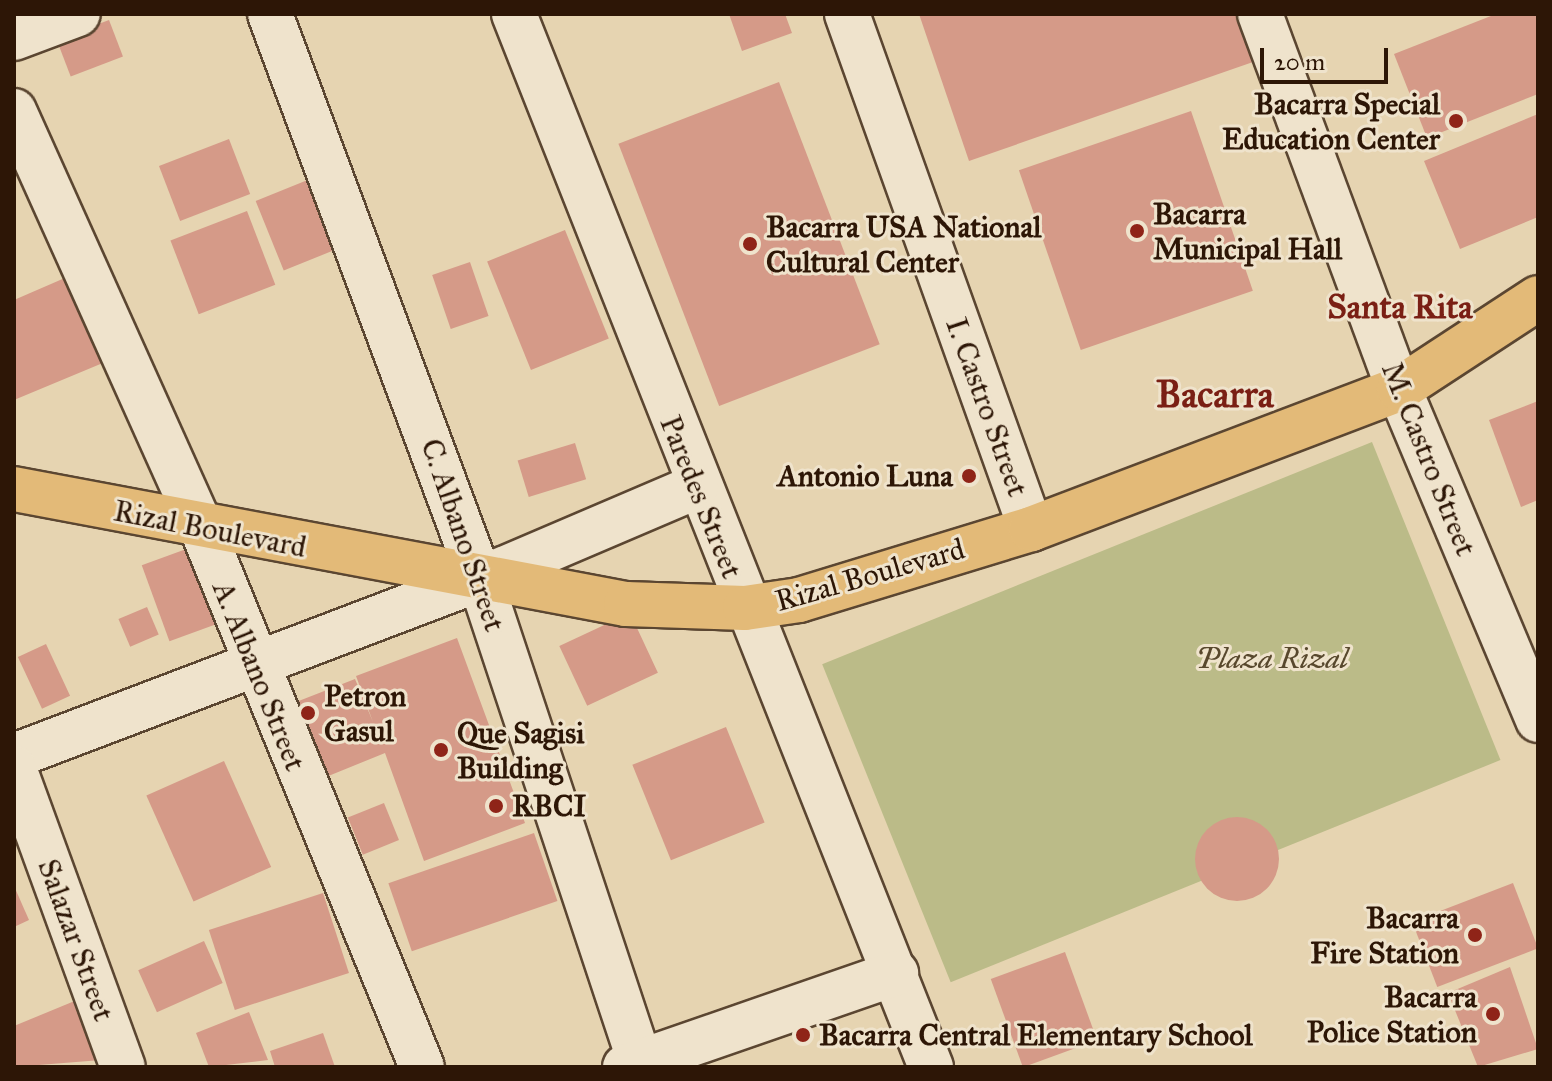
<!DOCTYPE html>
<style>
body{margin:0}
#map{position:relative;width:1552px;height:1081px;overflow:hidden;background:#e6d4b1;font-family:"IM FELL Great Primer",serif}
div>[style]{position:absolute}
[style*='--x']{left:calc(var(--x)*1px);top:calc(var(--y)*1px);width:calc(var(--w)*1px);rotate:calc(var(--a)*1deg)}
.green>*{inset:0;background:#bb8;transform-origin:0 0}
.building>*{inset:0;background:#d59a88;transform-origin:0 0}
.round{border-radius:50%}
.roads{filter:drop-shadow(2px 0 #5b4631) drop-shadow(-2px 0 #5b4631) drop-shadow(0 2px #5b4631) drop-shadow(0 -2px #5b4631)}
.minor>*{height:44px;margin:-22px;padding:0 22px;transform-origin:22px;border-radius:22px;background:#efe3cc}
.major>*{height:44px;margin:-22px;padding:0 22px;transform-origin:22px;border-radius:22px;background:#e3ba78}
.dots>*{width:22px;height:22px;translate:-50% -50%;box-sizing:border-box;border:4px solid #efe3cc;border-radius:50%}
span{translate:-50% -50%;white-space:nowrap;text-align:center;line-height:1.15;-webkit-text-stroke:6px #efe3cc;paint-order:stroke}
.poi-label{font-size:30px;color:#2d1606;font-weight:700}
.right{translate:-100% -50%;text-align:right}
.left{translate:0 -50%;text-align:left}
.street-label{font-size:30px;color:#2d1606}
.park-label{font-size:30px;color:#58482d;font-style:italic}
.quarter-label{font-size:34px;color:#7a1f14;font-weight:700}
.district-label{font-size:38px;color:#7a1f14;font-weight:700}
.frame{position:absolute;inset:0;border:16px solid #2d1606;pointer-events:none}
.scale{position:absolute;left:1260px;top:48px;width:128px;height:36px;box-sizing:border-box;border:4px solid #2d1606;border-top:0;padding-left:10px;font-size:24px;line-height:28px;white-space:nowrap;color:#2d1606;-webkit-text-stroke:6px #efe3cc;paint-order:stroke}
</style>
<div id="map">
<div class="green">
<i style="left:1372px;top:442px;width:343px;height:593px;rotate:68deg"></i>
</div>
<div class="building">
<i style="clip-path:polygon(729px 14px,785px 14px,792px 33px,742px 51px)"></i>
<i style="clip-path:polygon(919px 14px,1236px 14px,1253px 62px,969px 161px)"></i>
<i style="clip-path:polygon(1496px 14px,1538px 14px,1538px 94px,1427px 138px,1394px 54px)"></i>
<i style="left:109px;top:20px;width:39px;height:56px;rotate:69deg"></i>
<i style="left:779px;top:82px;width:281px;height:172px;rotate:69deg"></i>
<i style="left:1191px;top:111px;width:190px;height:182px;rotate:71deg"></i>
<i style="clip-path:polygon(1538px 114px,1538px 217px,1460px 249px,1424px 161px)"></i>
<i style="left:229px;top:139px;width:59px;height:75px;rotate:69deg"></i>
<i style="left:315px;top:177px;width:75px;height:64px;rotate:68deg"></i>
<i style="left:247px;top:211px;width:79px;height:82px;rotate:69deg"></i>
<i style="left:565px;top:230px;width:117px;height:84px;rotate:68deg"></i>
<i style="left:470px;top:262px;width:57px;height:40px;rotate:71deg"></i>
<i style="clip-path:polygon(74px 274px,110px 360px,14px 400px,14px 300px)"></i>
<i style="clip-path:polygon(1538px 401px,1538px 500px,1521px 507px,1489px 420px)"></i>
<i style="left:575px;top:443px;width:38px;height:60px;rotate:73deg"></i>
<i style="left:200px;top:544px;width:81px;height:62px;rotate:70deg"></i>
<i style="left:147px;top:607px;width:30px;height:31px;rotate:67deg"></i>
<i style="left:630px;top:613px;width:66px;height:78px;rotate:65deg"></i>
<i style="clip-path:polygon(457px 638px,525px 823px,424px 861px,385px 753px,321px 779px,291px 704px,355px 679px,373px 722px,356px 676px)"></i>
<i style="left:46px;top:644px;width:57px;height:31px;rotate:65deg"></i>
<i style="left:726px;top:727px;width:103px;height:101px;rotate:68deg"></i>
<i style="left:224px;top:761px;width:116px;height:85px;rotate:66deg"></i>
<i style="left:384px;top:803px;width:40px;height:39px;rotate:68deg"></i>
<i class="round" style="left:1195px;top:817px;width:84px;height:84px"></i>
<i style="left:534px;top:833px;width:72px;height:154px;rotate:71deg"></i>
<i style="left:1513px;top:883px;width:70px;height:108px;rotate:69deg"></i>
<i style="clip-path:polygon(14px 886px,29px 920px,14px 927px)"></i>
<i style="left:323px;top:893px;width:84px;height:120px;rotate:72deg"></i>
<i style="left:204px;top:941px;width:46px;height:72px;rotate:66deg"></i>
<i style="left:1065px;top:952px;width:94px;height:79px;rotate:70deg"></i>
<i style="clip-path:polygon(1510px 967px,1538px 1049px,1478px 1067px,1448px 993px)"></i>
<i style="clip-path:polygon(77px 1000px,101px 1060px,14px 1067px,14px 1026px)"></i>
<i style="clip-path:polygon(249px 1012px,268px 1060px,209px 1067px,196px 1033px)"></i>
<i style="clip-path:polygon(323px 1033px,335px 1067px,275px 1067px,270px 1051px)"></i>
</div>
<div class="roads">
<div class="minor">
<i style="--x:270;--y:14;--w:603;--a:69.61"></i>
<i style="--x:480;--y:579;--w:509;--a:71.67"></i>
<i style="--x:514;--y:14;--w:1133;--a:68.4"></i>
<i style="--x:847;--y:14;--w:547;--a:70.34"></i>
<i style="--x:1260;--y:14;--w:400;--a:69.7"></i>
<i style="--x:1399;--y:389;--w:359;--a:67.2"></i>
<i style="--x:14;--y:38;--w:68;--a:-20.6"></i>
<i style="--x:14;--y:111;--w:458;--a:65.8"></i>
<i style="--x:202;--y:529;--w:581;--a:67.76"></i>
<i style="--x:14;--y:756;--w:498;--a:-20.8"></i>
<i style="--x:480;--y:579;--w:235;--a:-23.1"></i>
<i style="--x:14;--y:768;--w:318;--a:70"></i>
<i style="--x:625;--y:1067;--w:287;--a:-19.1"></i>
</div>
<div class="major">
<i style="--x:14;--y:489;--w:623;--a:10.64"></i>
<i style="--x:626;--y:604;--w:119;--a:1.9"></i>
<i style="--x:745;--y:608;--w:55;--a:-8.4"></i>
<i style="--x:799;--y:600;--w:243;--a:-17"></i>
<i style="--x:1031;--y:529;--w:394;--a:-20.8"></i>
<i style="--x:1399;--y:389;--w:166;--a:-33.2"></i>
</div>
</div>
<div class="dots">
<i style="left:1456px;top:121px;background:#8f2418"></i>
<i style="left:1137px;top:231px;background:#8f2418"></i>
<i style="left:750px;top:244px;background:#8f2418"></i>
<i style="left:969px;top:476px;background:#8f2418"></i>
<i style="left:308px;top:713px;background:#8f2418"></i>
<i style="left:441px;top:750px;background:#8f2418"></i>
<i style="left:496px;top:806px;background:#8f2418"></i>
<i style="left:1475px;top:935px;background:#8f2418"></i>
<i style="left:1493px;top:1014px;background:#8f2418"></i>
<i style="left:803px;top:1035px;background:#8f2418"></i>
</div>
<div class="poi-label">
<span class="right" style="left:1440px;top:121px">Bacarra Special<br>Education Center</span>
<span class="left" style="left:1153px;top:231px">Bacarra<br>Municipal Hall</span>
<span class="left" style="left:766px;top:244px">Bacarra USA National<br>Cultural Center</span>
<span class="right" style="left:953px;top:476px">Antonio Luna</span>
<span class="left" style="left:324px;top:713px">Petron<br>Gasul</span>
<span class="left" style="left:457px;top:750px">Que Sagisi<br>Building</span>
<span class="left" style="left:512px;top:806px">RBCI</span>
<span class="right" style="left:1459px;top:935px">Bacarra<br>Fire Station</span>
<span class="right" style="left:1477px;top:1014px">Bacarra<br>Police Station</span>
<span class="left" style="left:819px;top:1035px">Bacarra Central Elementary School</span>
</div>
<div class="street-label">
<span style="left:987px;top:407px;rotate:70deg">I. Castro Street</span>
<span style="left:1429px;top:459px;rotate:68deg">M. Castro Street</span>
<span style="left:701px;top:497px;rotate:68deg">Paredes Street</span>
<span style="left:210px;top:529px;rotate:11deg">Rizal Boulevard</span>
<span style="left:463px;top:535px;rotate:71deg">C. Albano Street</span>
<span style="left:870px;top:575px;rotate:-16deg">Rizal Boulevard</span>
<span style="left:259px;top:676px;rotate:68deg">A. Albano Street</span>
<span style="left:76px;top:940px;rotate:70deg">Salazar Street</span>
</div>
<div class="park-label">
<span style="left:1272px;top:658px">Plaza Rizal</span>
</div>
<div class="quarter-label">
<span style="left:1400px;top:307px">Santa Rita</span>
</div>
<div class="district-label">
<span style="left:1215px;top:395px">Bacarra</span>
</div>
<div class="frame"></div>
<div class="scale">20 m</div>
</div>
